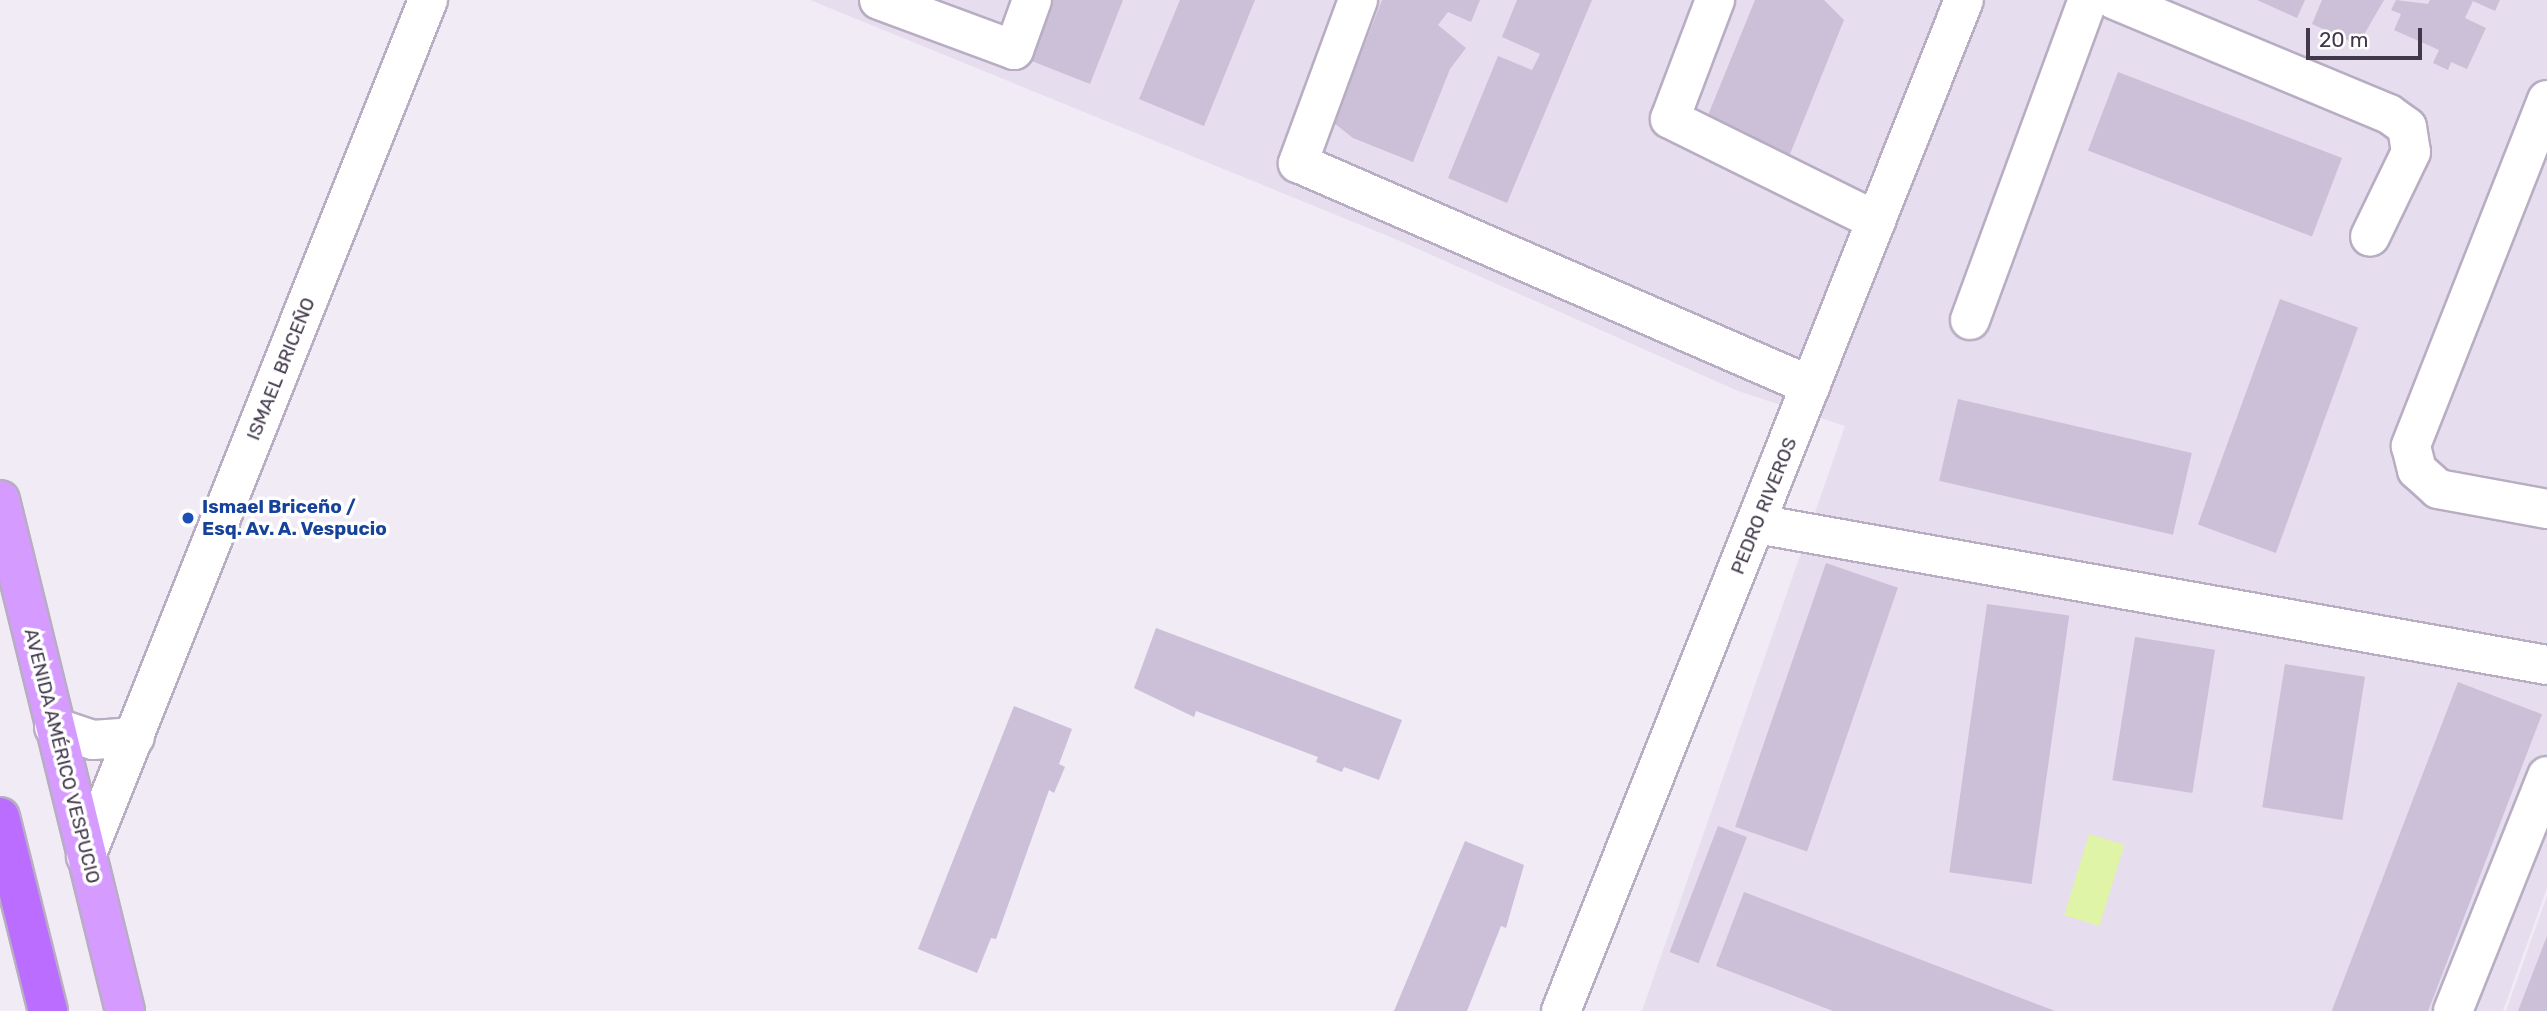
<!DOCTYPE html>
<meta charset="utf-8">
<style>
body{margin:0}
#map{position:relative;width:2547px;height:1011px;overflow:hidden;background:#f1ebf6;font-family:Rubik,sans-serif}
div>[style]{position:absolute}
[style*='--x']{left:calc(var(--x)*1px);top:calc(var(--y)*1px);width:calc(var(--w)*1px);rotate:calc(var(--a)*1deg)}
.residential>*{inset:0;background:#e6ddee}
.water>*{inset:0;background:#dff4a6;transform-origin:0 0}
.building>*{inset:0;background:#cbc0d8;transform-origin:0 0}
.roads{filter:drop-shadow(2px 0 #b8adc2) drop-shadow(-2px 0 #b8adc2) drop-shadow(0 2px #b8adc2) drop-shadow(0 -2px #b8adc2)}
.minor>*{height:38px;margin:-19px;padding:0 19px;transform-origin:19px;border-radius:19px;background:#fff}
.major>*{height:38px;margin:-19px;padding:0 19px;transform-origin:19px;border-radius:19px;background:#d59bff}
.highway>*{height:38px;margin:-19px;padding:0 19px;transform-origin:19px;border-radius:19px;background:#ba6dff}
.dots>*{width:19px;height:19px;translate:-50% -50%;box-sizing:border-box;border:4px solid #fff;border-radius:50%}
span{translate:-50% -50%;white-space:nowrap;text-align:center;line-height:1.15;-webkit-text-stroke:7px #fff;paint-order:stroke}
.street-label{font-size:19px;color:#41384b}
.transit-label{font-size:19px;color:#164399;font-weight:700}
.left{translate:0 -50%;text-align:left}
.scale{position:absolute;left:2306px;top:28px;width:116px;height:32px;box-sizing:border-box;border:4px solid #41384b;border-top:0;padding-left:9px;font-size:21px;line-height:24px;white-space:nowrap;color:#41384b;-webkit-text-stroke:5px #fff;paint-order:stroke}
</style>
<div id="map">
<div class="residential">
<i style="clip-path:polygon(810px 0,2547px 0,2547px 888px,2503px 1011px,1642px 1011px,1845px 426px,1738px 391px,1400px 241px)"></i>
<i style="clip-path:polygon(2547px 896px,2547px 1011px,2506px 1011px)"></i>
</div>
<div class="water">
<i style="left:2089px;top:834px;width:37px;height:85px;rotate:17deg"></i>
</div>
<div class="building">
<i style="clip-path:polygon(1041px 0,1123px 0,1090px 84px,1019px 56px)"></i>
<i style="clip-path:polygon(1180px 0,1255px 0,1204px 126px,1139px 99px)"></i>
<i style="clip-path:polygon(1382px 0,1480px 0,1471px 22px,1448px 12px,1438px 25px,1466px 48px,1450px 69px,1413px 162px,1353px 138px,1334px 123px)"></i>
<i style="clip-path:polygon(1517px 0,1592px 0,1507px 203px,1448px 178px,1498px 56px,1532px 70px,1540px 54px,1502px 37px)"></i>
<i style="clip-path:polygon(1755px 0,1824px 0,1844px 20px,1788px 159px,1704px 125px)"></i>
<i style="clip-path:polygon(2257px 0,2305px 0,2297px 18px)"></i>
<i style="clip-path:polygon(2322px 0,2384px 0,2358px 45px,2312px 24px)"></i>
<i style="clip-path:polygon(2396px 0,2428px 4px,2430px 0,2500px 0,2495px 11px,2473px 1px,2465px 18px,2486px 28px,2467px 69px,2451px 62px,2448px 70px,2433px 63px,2439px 50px,2394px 30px,2401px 14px,2391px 10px)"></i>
<i style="left:2118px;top:72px;width:240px;height:84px;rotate:21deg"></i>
<i style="left:2280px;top:299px;width:83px;height:240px;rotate:20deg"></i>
<i style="left:1958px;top:399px;width:240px;height:84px;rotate:13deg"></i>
<i style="left:1826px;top:563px;width:76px;height:279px;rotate:19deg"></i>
<i style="left:1987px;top:604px;width:83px;height:271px;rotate:8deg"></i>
<i style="clip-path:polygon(1156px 628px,1402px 720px,1379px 780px,1344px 767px,1342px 772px,1316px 762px,1318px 757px,1196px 711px,1194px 717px,1134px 688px)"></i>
<i style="left:2135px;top:637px;width:81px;height:145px;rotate:9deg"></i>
<i style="left:2285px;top:664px;width:81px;height:145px;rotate:9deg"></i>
<i style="left:2458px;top:682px;width:90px;height:354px;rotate:21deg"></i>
<i style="clip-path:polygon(1014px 706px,1072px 729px,1059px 764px,1065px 767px,1054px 793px,1049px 790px,996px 939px,991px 938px,977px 973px,918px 949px)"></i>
<i style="left:1718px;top:826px;width:31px;height:135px;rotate:21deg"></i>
<i style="clip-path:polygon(1465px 841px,1524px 865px,1506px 928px,1501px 926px,1467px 1011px,1394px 1011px)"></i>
<i style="clip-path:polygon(1744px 892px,2055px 1011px,1833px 1011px,1716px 966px)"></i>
<i style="clip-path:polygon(2547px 936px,2547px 1011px,2518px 1011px)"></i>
</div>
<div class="roads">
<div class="minor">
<i style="--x:879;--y:0;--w:144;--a:20.3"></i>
<i style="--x:1014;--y:50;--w:53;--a:-70.2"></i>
<i style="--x:1358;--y:0;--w:174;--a:110.2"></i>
<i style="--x:1298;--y:163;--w:559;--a:23.49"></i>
<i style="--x:1715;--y:0;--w:127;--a:110.7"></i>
<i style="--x:1670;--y:119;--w:230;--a:26.3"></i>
<i style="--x:2115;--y:0;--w:297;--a:22.6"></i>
<i style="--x:2389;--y:114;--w:22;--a:36"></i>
<i style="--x:2407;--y:127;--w:25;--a:81"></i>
<i style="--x:2411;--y:152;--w:94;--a:115.8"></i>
<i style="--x:2547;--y:100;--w:372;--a:111.5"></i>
<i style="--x:2411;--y:446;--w:25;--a:76"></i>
<i style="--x:2417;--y:470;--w:28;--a:42"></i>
<i style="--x:2438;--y:489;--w:111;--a:10.4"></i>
<i style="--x:1970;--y:320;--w:341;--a:-69.8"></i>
<i style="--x:1757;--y:524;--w:802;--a:10.12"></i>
<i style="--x:54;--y:727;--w:41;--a:18.4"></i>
<i style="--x:93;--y:740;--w:42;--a:-4.1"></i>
<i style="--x:86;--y:856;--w:922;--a:-68.22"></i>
<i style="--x:1561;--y:1011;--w:1088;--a:-68.27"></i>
<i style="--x:2453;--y:1011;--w:253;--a:-68.2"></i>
</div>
<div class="major">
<i style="--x:0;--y:500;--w:526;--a:76.25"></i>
</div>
<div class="highway">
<i style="--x:0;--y:817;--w:200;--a:76.1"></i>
</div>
</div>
<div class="dots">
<i style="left:188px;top:518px;background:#1a4fb4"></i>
</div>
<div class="street-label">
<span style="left:281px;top:369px;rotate:-68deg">ISMAEL BRICEÑO</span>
<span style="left:1764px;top:506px;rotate:-68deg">PEDRO RIVEROS</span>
<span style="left:62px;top:756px;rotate:76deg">AVENIDA AMÉRICO VESPUCIO</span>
</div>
<div class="transit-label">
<span class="left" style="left:202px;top:518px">Ismael Briceño /<br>Esq. Av. A. Vespucio</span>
</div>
<div class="scale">20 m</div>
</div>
